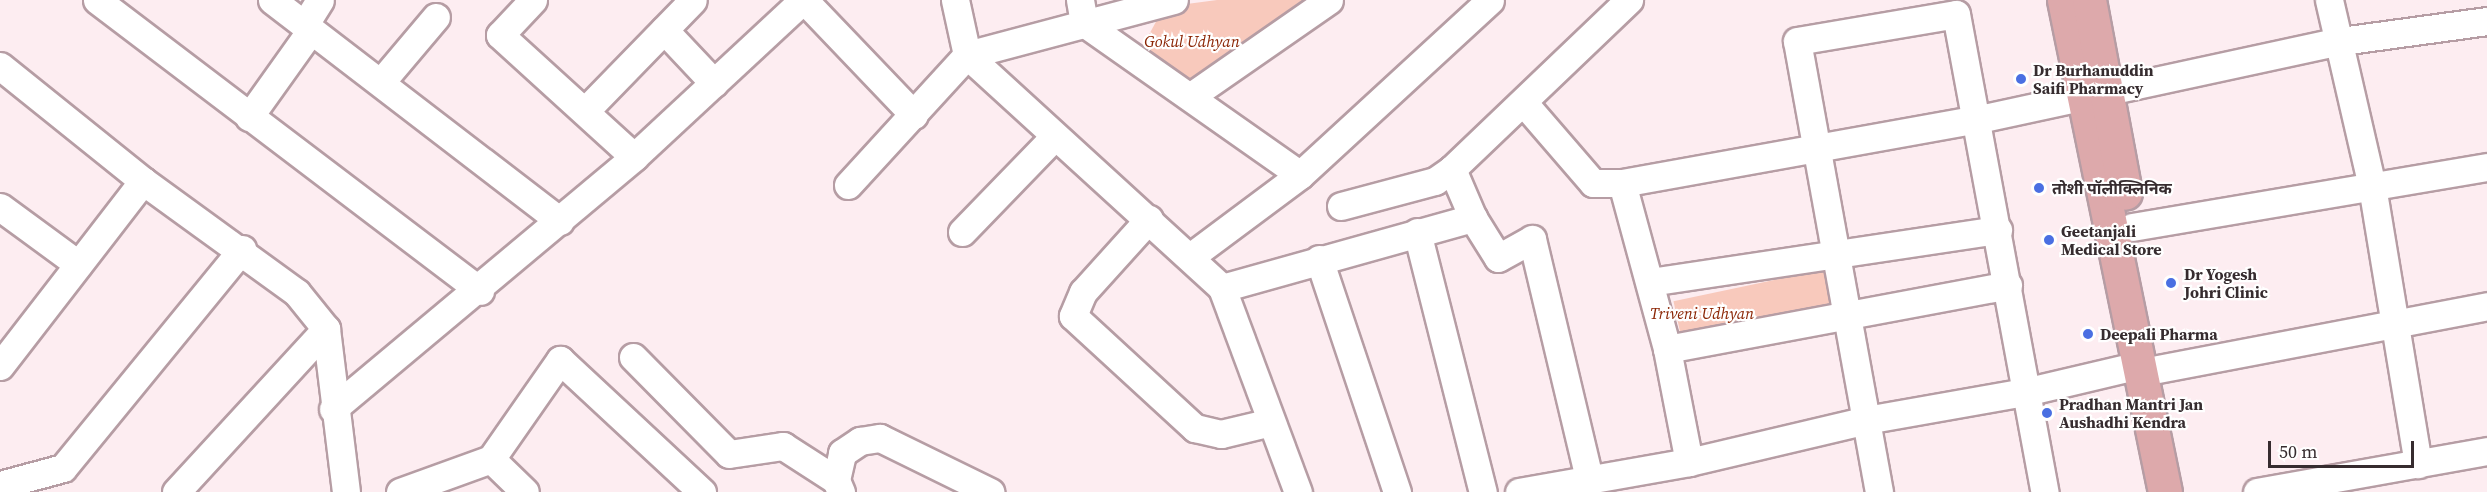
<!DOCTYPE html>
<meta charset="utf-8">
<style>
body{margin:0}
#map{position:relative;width:2487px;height:492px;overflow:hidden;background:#fdedf1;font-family:"Source Serif 4","Noto Sans Devanagari",serif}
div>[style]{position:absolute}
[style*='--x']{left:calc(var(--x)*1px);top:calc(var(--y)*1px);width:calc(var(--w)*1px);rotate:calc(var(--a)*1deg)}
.green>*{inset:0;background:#f8c9bc;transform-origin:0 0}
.roads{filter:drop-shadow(2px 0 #b69da4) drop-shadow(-2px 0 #b69da4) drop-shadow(0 2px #b69da4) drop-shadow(0 -2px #b69da4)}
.minor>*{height:27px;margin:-13.5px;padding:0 13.5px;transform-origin:13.5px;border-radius:13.5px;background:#fff}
.major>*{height:33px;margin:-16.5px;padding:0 16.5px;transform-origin:16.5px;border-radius:16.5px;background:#dda9ab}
.dots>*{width:16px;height:16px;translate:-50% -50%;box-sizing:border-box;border:3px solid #fff;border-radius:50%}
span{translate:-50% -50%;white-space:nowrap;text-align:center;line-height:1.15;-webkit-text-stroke:4.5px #fff;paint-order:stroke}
.park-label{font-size:16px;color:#8b2504;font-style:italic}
.poi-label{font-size:16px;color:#362c2f;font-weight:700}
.left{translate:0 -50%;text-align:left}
.scale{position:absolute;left:2268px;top:441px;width:146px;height:27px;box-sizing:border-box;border:3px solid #362c2f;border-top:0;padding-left:8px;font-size:18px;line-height:21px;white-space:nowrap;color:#362c2f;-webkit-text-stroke:4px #fff;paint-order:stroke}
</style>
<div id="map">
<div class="green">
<i style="clip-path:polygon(1217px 0,1319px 0,1193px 88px,1139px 53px,1164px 7px)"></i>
<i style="left:1830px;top:268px;width:50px;height:160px;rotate:78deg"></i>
</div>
<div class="roads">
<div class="minor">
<i style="--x:97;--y:0;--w:481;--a:37.2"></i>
<i style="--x:272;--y:0;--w:363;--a:37.5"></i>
<i style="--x:533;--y:0;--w:48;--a:133.3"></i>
<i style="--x:500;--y:35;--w:181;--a:42.3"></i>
<i style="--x:804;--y:0;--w:159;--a:46.3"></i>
<i style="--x:955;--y:0;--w:56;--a:77.7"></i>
<i style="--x:967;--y:55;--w:345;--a:42.4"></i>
<i style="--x:1222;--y:288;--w:218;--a:69.6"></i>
<i style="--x:1080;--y:0;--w:23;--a:80"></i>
<i style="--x:1084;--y:23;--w:264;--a:35.1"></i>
<i style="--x:2329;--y:0;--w:191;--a:77"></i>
<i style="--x:2372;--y:186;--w:282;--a:80.6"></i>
<i style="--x:305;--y:24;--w:28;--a:-58"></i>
<i style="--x:664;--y:30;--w:73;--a:46.7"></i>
<i style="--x:0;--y:66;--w:184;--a:38.8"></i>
<i style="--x:143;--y:181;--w:190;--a:36"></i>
<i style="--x:297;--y:293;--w:46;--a:51.1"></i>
<i style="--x:326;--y:329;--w:164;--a:83"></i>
<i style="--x:381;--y:82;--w:85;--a:-49.8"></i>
<i style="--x:1191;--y:96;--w:168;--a:-34.8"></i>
<i style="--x:1523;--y:102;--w:107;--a:49.2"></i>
<i style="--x:1593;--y:183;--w:29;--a:0"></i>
<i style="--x:1622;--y:183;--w:363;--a:-10.2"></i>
<i style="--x:1979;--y:119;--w:370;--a:-12.2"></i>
<i style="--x:2341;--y:41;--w:147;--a:-7.8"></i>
<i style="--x:586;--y:110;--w:153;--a:-45.8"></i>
<i style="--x:249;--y:117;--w:107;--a:-54.5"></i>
<i style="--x:1452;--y:169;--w:53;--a:66.8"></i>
<i style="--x:1622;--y:183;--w:172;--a:74.8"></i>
<i style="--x:1667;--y:349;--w:115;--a:79"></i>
<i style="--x:848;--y:185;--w:176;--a:-47.5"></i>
<i style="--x:967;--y:55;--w:214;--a:-14.9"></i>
<i style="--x:1341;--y:206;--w:97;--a:-14.9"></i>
<i style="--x:1435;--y:181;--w:21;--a:-35"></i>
<i style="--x:1452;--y:169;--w:245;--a:-43.7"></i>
<i style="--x:0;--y:207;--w:97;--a:36.2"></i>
<i style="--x:1149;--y:219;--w:98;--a:132.1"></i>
<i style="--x:1083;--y:292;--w:26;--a:113"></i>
<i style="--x:1073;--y:316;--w:166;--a:42.6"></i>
<i style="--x:1195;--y:428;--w:27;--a:13"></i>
<i style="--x:1221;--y:434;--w:51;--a:-13.5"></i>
<i style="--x:2132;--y:227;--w:360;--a:-9.6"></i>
<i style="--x:962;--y:232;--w:132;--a:-45.9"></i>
<i style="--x:1417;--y:232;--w:268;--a:75.8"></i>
<i style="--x:1190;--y:257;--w:137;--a:-36.7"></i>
<i style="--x:1300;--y:175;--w:258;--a:-42.6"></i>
<i style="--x:1319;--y:259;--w:246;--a:71.5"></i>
<i style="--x:1650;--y:282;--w:352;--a:-8.5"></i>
<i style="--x:1222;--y:288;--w:261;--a:-15.6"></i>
<i style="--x:1473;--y:218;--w:47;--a:58"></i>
<i style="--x:1498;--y:258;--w:39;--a:-29"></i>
<i style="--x:1532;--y:239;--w:246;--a:76.6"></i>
<i style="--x:1667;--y:349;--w:347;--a:-10.6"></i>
<i style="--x:633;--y:357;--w:136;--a:45.3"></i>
<i style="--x:729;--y:454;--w:55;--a:-8.4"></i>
<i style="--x:783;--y:446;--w:63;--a:32.7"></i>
<i style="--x:0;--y:366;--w:234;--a:-52.3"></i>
<i style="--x:2158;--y:369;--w:335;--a:-10.8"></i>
<i style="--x:333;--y:409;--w:393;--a:-39.9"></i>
<i style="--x:634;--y:157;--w:231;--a:-42.9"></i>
<i style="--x:491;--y:459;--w:47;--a:44.1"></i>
<i style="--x:0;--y:485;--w:65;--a:-15.1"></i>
<i style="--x:63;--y:468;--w:283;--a:-50.7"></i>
<i style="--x:176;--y:492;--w:222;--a:-47.4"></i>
<i style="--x:400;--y:492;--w:97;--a:-19.9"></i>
<i style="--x:491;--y:459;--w:121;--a:-55.1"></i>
<i style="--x:560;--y:360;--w:194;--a:42.9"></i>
<i style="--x:841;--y:492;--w:13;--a:-113"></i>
<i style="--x:836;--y:480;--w:28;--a:-77"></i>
<i style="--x:842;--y:453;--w:22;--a:-34"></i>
<i style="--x:860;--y:441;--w:20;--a:-9"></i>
<i style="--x:880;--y:438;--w:123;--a:26.1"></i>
<i style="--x:1519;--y:492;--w:173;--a:-10"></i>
<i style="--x:1689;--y:462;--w:182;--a:-13.3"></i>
<i style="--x:1866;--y:420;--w:161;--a:-10"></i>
<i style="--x:2025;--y:392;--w:117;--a:-13.3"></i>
<i style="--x:1879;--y:492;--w:458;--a:-100.3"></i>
<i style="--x:1797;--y:41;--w:161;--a:-9.6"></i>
<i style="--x:1956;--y:14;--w:486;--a:79.5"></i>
<i style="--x:2257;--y:492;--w:234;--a:-10.1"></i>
</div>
<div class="major">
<i style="--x:2064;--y:0;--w:502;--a:78.4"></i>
<i style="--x:2089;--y:0;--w:196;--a:79.4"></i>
</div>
</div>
<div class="dots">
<i style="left:2021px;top:79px;background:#4a6fe2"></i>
<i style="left:2039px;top:188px;background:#4a6fe2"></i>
<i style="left:2049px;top:240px;background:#4a6fe2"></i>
<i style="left:2171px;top:283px;background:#4a6fe2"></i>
<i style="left:2088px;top:334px;background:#4a6fe2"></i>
<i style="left:2047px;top:413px;background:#4a6fe2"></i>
</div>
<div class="park-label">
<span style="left:1192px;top:41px">Gokul Udhyan</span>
<span style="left:1702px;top:313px">Triveni Udhyan</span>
</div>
<div class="poi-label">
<span class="left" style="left:2033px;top:79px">Dr Burhanuddin<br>Saifi Pharmacy</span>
<span class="left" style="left:2052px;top:188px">तोशी पॉलीक्लिनिक</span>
<span class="left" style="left:2061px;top:240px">Geetanjali<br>Medical Store</span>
<span class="left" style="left:2184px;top:283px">Dr Yogesh<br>Johri Clinic</span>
<span class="left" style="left:2100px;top:334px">Deepali Pharma</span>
<span class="left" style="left:2059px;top:413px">Pradhan Mantri Jan<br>Aushadhi Kendra</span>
</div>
<div class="scale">50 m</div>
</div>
